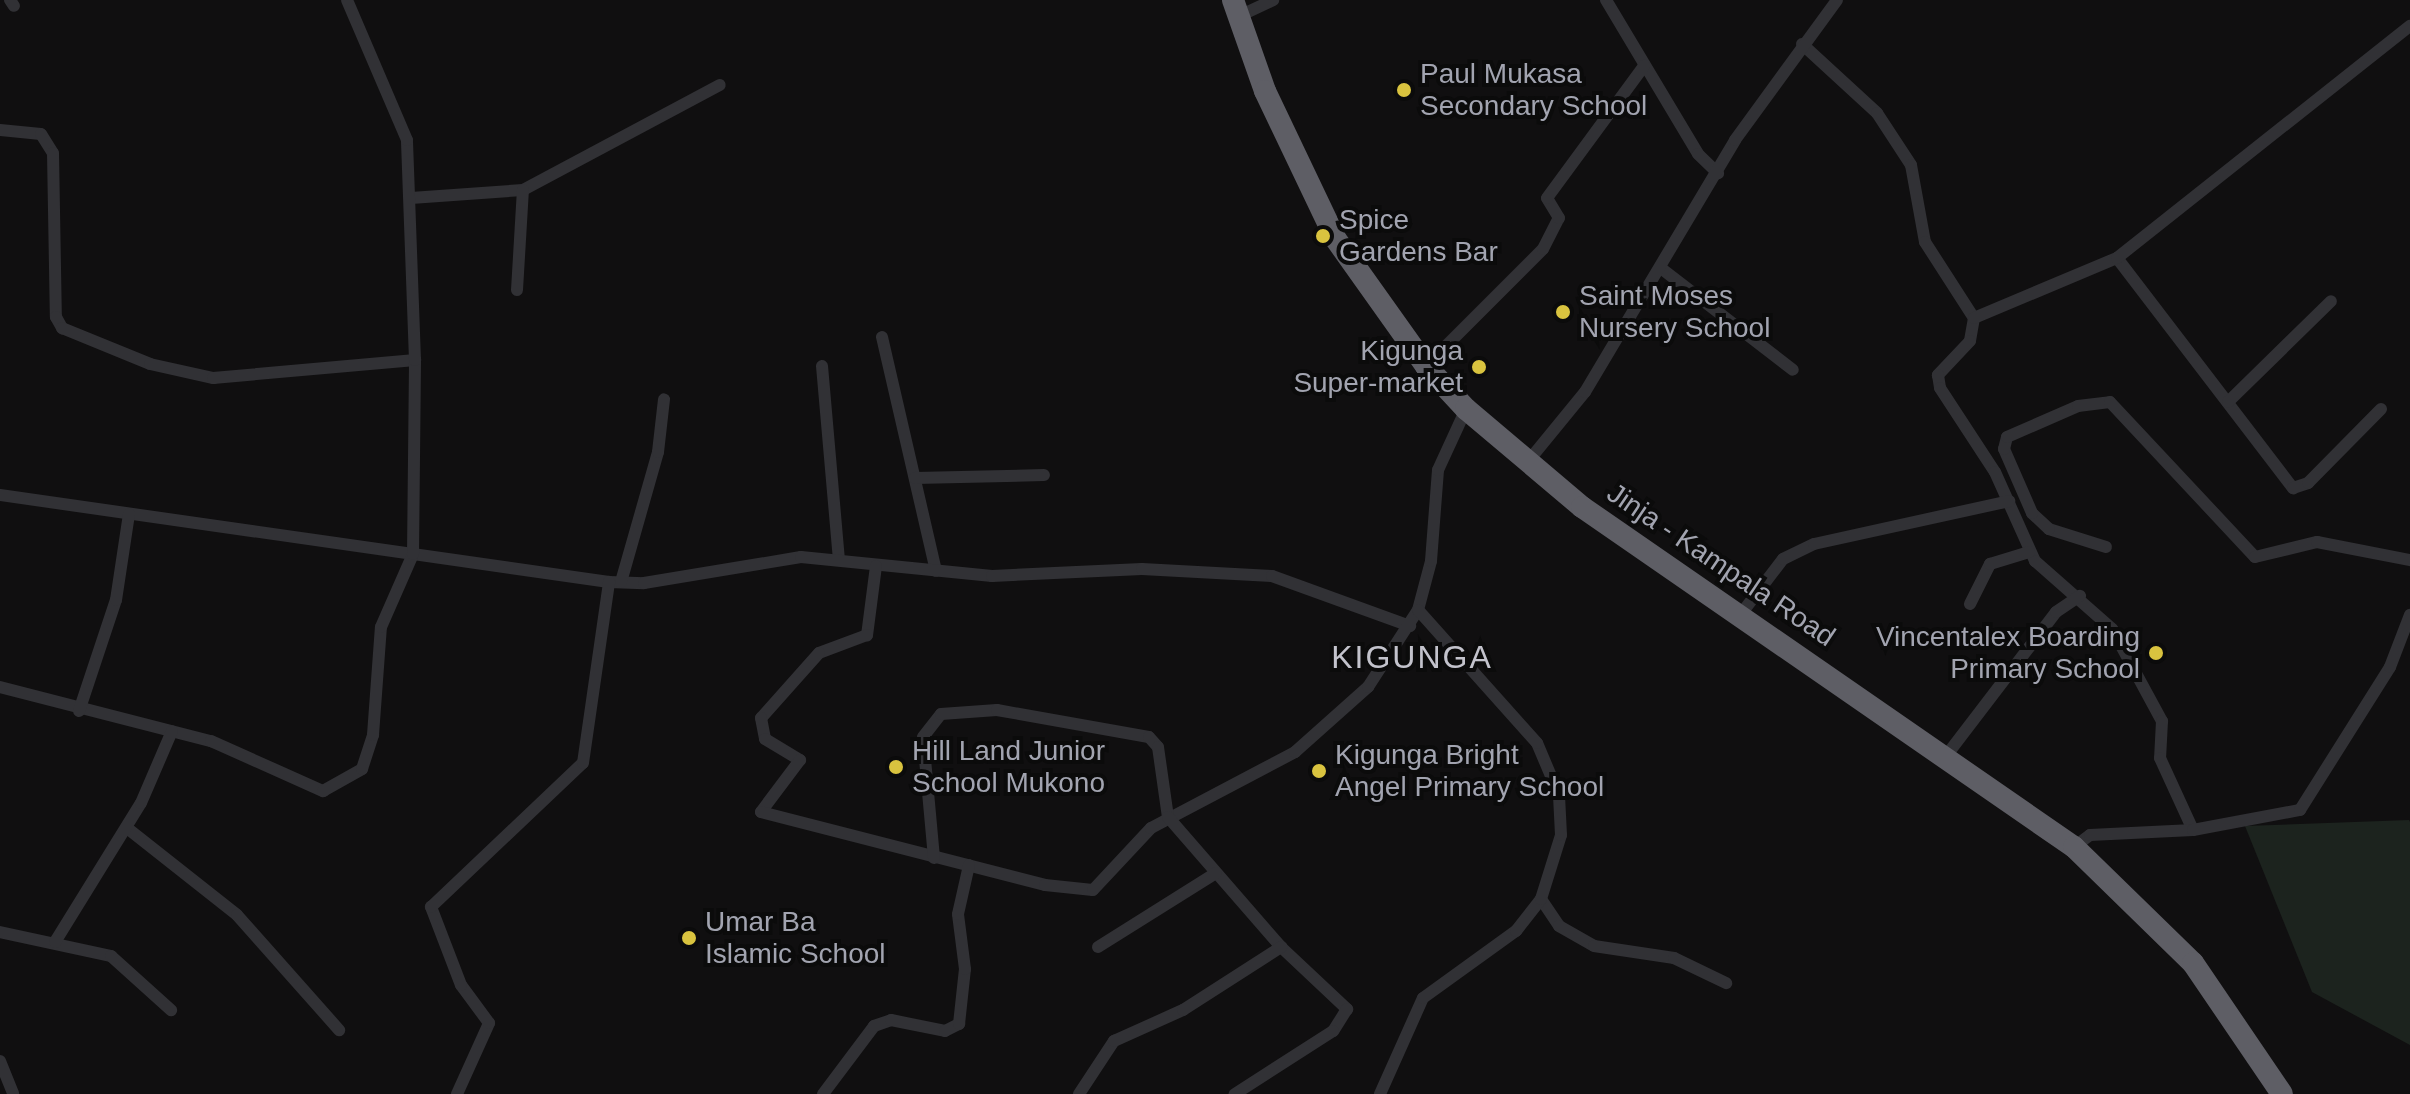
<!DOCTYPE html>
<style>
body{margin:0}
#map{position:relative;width:2410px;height:1094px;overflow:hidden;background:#100f10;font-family:Helvetica,sans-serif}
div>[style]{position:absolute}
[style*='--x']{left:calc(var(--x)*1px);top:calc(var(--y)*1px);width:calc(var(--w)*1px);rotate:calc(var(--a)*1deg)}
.green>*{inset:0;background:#1c231e}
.street>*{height:12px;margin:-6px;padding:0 6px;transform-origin:6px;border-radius:6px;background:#313135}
.highway>*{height:22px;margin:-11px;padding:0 11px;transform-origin:11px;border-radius:11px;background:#5e5e65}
.dots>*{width:22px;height:22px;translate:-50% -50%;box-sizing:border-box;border:4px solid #0b0b0b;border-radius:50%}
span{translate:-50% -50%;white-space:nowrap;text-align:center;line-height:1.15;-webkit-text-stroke:8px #0b0b0b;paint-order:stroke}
.poi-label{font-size:28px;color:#a2a4b0}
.left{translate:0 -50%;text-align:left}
.right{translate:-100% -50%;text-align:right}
.street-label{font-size:28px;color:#a2a4b0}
.quarter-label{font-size:32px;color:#c3c3cc;letter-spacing:2px}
</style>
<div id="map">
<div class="green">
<i style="clip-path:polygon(2409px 820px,2410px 822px,2410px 1045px,2312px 992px,2245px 826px)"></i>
</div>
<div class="street">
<i style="--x:10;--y:0;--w:7;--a:56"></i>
<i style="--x:1606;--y:0;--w:179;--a:59.1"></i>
<i style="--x:1698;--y:154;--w:28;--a:44"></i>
<i style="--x:1237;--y:17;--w:40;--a:-25"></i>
<i style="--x:1802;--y:44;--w:102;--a:42.6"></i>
<i style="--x:1877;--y:113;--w:62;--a:56.8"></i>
<i style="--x:1911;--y:165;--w:78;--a:79.7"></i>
<i style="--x:1925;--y:242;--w:90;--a:57.2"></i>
<i style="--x:1974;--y:318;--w:23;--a:100"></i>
<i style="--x:1970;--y:341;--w:47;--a:133.3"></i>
<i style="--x:1938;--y:375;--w:13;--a:81"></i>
<i style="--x:1940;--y:388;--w:100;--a:56.8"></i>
<i style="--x:1995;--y:472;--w:98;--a:65.8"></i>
<i style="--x:2035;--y:561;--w:103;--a:41.4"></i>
<i style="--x:2112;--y:629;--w:105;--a:61.5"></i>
<i style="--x:2162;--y:721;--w:37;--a:93"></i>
<i style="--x:2160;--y:758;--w:79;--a:65.4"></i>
<i style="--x:0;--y:130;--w:41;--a:5.6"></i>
<i style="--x:41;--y:134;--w:22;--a:58"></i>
<i style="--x:53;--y:153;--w:164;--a:89"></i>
<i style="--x:56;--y:317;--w:13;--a:61"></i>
<i style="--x:62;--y:328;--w:95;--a:22.2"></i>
<i style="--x:150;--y:364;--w:65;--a:12.5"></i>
<i style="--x:213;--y:378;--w:203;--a:-5.1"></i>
<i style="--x:411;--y:198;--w:112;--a:-4.1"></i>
<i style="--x:523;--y:190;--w:223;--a:-28.1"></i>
<i style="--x:2117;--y:258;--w:290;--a:52.6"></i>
<i style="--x:2293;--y:488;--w:16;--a:-18"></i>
<i style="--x:2308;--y:483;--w:104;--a:-45.4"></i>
<i style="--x:1662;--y:269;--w:165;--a:37.6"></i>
<i style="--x:517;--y:290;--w:100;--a:-86.6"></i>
<i style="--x:1974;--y:318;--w:155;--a:-22.8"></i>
<i style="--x:2117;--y:258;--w:374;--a:-38.4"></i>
<i style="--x:882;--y:337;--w:240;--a:77"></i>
<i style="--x:822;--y:366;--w:195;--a:85"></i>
<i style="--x:1426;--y:366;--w:165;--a:-45"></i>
<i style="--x:1543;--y:249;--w:35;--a:-63"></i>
<i style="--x:1559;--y:218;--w:23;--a:-121"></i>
<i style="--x:1547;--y:198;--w:164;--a:-53.7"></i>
<i style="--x:2228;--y:402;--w:144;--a:-44.4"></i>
<i style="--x:1526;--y:464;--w:93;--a:-50.7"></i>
<i style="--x:1585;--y:392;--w:293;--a:-59.2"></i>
<i style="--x:1735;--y:140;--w:173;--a:-53.9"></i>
<i style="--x:915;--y:478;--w:129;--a:-1.3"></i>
<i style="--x:0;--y:495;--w:615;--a:8.13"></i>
<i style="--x:609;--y:582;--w:35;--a:2"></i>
<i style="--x:644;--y:583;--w:159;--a:-9.4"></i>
<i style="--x:801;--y:557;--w:192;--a:5.7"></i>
<i style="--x:992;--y:576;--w:150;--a:-2.7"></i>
<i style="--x:1142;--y:569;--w:130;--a:3.1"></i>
<i style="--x:1272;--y:576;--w:147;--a:19.9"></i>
<i style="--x:2106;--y:547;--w:60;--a:-162.5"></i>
<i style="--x:2049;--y:529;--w:23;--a:-137"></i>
<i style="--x:2032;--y:513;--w:70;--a:-113.6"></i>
<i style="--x:2004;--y:449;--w:12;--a:-76"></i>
<i style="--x:2007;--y:437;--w:77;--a:-23.6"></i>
<i style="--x:2078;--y:406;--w:32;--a:-7"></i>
<i style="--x:2110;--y:402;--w:212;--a:46.9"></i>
<i style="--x:2255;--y:557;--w:64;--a:-13.6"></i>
<i style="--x:2317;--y:542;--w:95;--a:11"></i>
<i style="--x:876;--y:566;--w:70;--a:97.4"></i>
<i style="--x:867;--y:635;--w:51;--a:159.4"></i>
<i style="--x:819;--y:653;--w:87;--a:131.7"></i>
<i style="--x:761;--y:718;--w:21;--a:79"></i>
<i style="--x:765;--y:739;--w:41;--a:31"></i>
<i style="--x:800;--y:760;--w:65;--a:126.9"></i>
<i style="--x:761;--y:812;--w:293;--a:14.4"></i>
<i style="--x:1045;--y:885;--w:48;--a:5.9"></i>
<i style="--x:1093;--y:890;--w:85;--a:-46.9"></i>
<i style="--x:1151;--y:828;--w:163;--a:-27.8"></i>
<i style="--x:1295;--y:752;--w:98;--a:-41.7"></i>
<i style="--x:1368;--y:687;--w:92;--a:-57"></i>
<i style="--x:1418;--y:610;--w:51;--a:-75.1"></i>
<i style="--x:1431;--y:561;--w:91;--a:-85.6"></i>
<i style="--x:1438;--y:470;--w:67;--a:-65.3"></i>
<i style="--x:621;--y:582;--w:135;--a:-74.1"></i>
<i style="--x:658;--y:452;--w:53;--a:-83.5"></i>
<i style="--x:1970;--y:604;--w:45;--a:-63.4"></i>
<i style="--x:1990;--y:564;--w:41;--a:-17.1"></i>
<i style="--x:1741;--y:614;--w:69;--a:-52.6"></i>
<i style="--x:1783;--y:559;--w:34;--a:-26"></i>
<i style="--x:1814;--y:544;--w:200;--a:-12.4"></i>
<i style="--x:0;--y:687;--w:218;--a:14.4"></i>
<i style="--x:211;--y:741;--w:123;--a:24.1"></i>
<i style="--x:323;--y:791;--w:45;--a:-29.4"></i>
<i style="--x:362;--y:769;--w:36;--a:-72"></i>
<i style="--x:373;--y:735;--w:108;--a:-85.8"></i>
<i style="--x:381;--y:627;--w:80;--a:-66.3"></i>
<i style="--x:413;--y:554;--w:194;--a:-89.4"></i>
<i style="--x:415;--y:360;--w:220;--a:-92.1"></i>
<i style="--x:407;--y:140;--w:152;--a:-113.2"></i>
<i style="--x:79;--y:711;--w:117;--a:-71.6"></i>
<i style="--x:116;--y:600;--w:87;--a:-81.4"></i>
<i style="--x:1946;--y:756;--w:181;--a:-52.6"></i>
<i style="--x:2056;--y:612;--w:29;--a:-34"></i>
<i style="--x:127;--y:828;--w:140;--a:38.3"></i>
<i style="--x:237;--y:915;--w:154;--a:48.4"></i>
<i style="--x:2074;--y:847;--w:20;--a:-37"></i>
<i style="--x:2090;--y:835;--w:103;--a:-2.8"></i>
<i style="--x:2193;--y:830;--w:109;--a:-10.6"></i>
<i style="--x:2300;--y:810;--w:169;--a:-57.8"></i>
<i style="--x:2390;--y:667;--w:56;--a:-69"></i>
<i style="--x:934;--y:858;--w:121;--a:-95.2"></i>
<i style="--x:923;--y:737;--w:29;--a:-52"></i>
<i style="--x:941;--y:714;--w:56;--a:-4.1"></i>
<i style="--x:997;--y:710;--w:154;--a:10.1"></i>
<i style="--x:1149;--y:737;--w:13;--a:48"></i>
<i style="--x:1158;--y:747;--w:71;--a:81.9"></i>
<i style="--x:1168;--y:817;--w:172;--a:49"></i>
<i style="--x:1281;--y:947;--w:91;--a:43.2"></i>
<i style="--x:1347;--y:1009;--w:26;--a:122"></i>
<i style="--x:1333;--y:1031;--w:117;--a:147.3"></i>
<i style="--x:1541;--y:899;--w:32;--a:56"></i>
<i style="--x:1559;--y:926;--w:40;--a:29.7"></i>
<i style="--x:1594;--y:946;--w:81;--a:8.5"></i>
<i style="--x:1674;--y:958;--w:58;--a:25.7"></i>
<i style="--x:0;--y:932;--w:114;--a:12.2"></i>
<i style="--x:111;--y:956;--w:81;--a:42"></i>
<i style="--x:55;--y:942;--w:163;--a:-58.3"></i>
<i style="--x:141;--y:803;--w:78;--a:-66.7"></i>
<i style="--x:1098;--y:947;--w:139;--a:-32.1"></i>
<i style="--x:0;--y:1061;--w:35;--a:68"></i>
<i style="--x:457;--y:1094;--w:78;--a:-65.7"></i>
<i style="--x:489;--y:1023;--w:47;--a:-126.4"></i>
<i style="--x:461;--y:985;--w:84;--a:-111"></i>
<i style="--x:431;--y:907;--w:209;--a:-43.5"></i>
<i style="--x:583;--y:763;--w:183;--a:-81.8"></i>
<i style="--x:823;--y:1094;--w:85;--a:-53.1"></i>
<i style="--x:874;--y:1026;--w:18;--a:-19"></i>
<i style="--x:891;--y:1020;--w:55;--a:11.5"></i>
<i style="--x:945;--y:1031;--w:16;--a:-27"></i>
<i style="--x:959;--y:1024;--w:55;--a:-83.8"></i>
<i style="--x:965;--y:969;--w:55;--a:-97.3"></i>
<i style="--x:958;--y:914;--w:50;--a:-77.3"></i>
<i style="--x:1079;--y:1094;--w:64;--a:-56.6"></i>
<i style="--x:1114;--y:1041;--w:76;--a:-24.2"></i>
<i style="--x:1183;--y:1010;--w:117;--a:-32.7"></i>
<i style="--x:1380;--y:1094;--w:105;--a:-65.9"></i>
<i style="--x:1423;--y:998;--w:115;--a:-35.8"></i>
<i style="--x:1516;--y:931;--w:41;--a:-52"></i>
<i style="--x:1541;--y:899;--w:67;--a:-72.6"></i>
<i style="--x:1561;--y:835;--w:40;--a:-92.9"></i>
<i style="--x:1559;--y:795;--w:56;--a:-112.9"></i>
<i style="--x:1537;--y:743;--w:178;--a:-131.8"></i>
</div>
<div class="highway">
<i style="--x:1233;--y:0;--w:96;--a:70.6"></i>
<i style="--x:1265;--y:91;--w:163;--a:64.5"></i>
<i style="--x:1335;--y:238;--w:157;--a:54.6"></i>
<i style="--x:1426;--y:366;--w:59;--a:47.1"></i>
<i style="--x:1466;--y:409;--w:152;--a:40.2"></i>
<i style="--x:1582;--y:507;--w:598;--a:34.65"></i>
<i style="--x:2074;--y:847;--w:166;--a:44.3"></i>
<i style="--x:2193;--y:963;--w:158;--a:55.8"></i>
</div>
<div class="dots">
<i style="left:1404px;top:90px;background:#d9c33f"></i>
<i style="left:1323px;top:236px;background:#d9c33f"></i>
<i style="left:1563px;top:312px;background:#d9c33f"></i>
<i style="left:1479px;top:367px;background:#d9c33f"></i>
<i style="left:2156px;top:653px;background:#d9c33f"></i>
<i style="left:896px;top:767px;background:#d9c33f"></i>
<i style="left:1319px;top:771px;background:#d9c33f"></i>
<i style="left:689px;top:938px;background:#d9c33f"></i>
</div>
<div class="poi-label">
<span class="left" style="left:1420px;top:90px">Paul Mukasa<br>Secondary School</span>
<span class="left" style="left:1339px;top:236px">Spice<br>Gardens Bar</span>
<span class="left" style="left:1579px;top:312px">Saint Moses<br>Nursery School</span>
<span class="right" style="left:1463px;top:367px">Kigunga<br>Super-market</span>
<span class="right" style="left:2140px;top:653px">Vincentalex Boarding<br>Primary School</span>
<span class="left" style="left:912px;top:767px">Hill Land Junior<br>School Mukono</span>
<span class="left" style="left:1335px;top:771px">Kigunga Bright<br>Angel Primary School</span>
<span class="left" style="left:705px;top:938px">Umar Ba<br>Islamic School</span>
</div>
<div class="street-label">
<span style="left:1721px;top:565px;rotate:34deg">Jinja - Kampala Road</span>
</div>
<div class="quarter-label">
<span style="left:1412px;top:657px">KIGUNGA</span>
</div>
</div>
